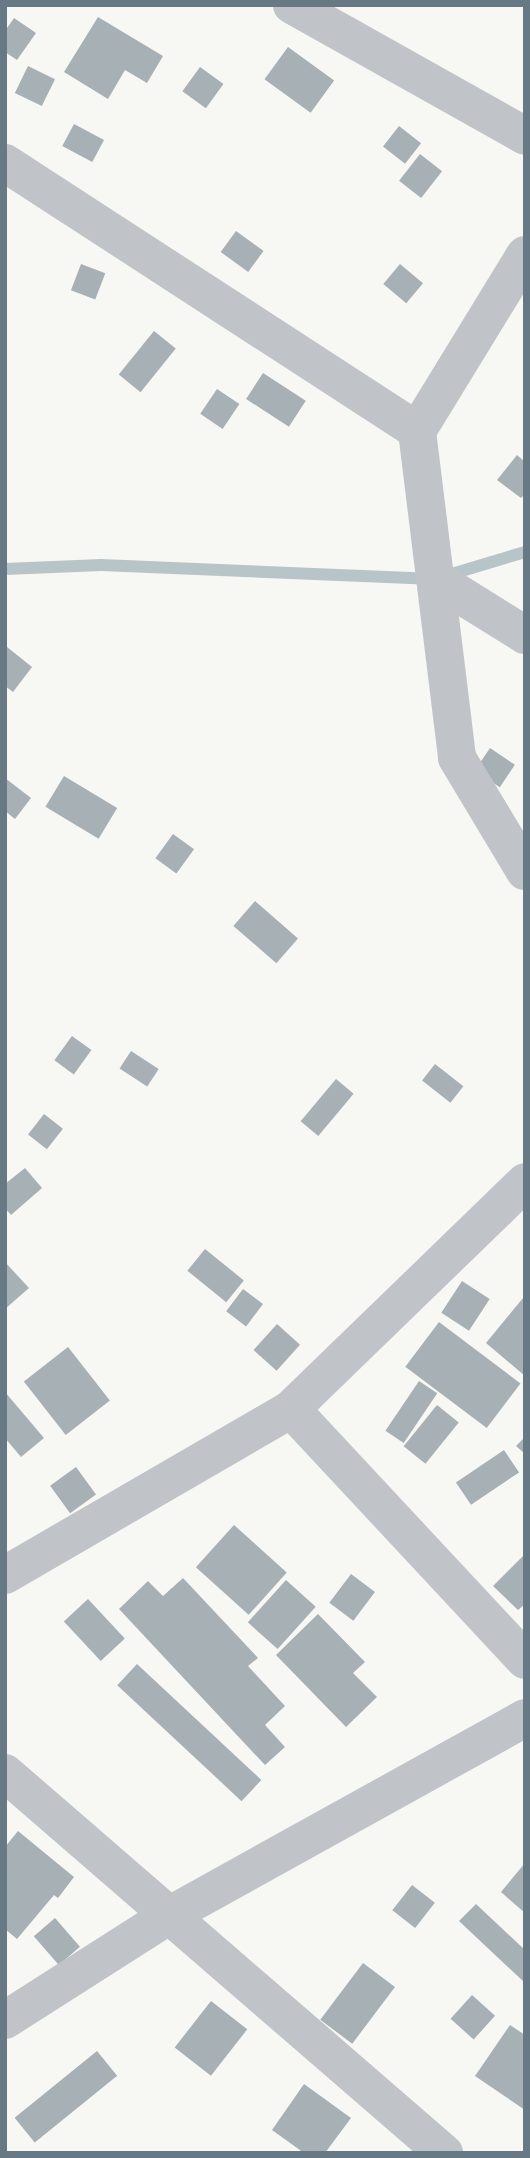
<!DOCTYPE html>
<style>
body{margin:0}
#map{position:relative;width:530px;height:2158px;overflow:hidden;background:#f7f7f4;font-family:Raleway,sans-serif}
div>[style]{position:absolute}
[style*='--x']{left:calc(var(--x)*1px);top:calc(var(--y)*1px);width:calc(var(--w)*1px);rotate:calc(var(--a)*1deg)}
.stream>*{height:12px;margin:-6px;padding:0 6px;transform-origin:6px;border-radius:6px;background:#b7c5c8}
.building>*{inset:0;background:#a7b0b5;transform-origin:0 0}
.minor>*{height:38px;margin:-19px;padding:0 19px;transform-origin:19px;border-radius:19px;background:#c0c4c8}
span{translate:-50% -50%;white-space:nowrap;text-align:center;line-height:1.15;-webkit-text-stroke:7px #fff;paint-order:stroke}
.frame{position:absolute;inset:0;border:7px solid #667985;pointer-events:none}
</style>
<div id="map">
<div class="stream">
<i style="--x:5;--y:569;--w:96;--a:-2.4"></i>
<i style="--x:101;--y:565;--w:334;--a:2.4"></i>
<i style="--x:435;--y:579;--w:94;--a:-16.7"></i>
</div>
<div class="building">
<i style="clip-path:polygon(98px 17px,163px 56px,147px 83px,125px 70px,108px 99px,64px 72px)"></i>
<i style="clip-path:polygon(14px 18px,36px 33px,17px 60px,5px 52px,5px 31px)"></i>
<i style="left:288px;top:47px;width:57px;height:40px;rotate:36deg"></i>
<i style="left:28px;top:66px;width:30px;height:30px;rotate:26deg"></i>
<i style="left:200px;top:67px;width:29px;height:30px;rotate:36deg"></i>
<i style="left:74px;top:124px;width:34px;height:25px;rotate:28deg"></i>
<i style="left:399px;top:126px;width:28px;height:26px;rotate:38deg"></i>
<i style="left:420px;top:154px;width:28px;height:34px;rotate:38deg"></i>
<i style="left:236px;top:231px;width:34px;height:26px;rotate:36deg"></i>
<i style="left:81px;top:264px;width:26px;height:28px;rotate:21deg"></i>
<i style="left:400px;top:264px;width:30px;height:26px;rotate:40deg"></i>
<i style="left:154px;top:331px;width:28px;height:56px;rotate:39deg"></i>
<i style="left:263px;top:373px;width:51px;height:31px;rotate:33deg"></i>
<i style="left:217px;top:389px;width:27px;height:30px;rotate:34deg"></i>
<i style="clip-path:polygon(517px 455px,525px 462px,525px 494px,521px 498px,497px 480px)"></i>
<i style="clip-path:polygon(7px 647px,32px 667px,13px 692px,5px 686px)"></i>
<i style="left:490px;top:748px;width:30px;height:27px;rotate:34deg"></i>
<i style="left:64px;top:776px;width:62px;height:36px;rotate:31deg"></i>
<i style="clip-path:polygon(5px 778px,31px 798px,15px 819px,5px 811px)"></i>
<i style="left:173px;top:834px;width:26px;height:30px;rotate:36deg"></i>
<i style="left:255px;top:901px;width:57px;height:33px;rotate:41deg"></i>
<i style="left:72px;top:1036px;width:24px;height:30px;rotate:36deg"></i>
<i style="left:131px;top:1051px;width:33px;height:21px;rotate:33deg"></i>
<i style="left:435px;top:1064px;width:36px;height:21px;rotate:38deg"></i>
<i style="left:336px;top:1079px;width:23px;height:55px;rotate:40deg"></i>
<i style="left:44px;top:1114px;width:24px;height:26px;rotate:38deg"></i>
<i style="clip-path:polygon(25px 1168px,42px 1188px,11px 1215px,5px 1208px,5px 1184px)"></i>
<i style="left:205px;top:1249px;width:50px;height:28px;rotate:39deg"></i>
<i style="clip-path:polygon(5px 1262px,29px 1288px,5px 1309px)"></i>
<i style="left:462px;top:1281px;width:33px;height:38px;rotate:33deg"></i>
<i style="left:243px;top:1289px;width:25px;height:28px;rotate:37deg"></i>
<i style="clip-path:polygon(523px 1298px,525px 1299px,525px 1376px,486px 1343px)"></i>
<i style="left:439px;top:1322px;width:102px;height:56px;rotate:37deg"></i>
<i style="left:277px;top:1324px;width:31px;height:35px;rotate:42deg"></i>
<i style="left:68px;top:1347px;width:68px;height:56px;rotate:52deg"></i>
<i style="left:419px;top:1381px;width:22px;height:60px;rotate:34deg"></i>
<i style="clip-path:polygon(5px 1392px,44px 1438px,21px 1457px,5px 1438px)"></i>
<i style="left:437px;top:1405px;width:28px;height:53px;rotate:39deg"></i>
<i style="clip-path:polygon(525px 1437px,525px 1454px,516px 1446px)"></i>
<i style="left:504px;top:1450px;width:27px;height:58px;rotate:56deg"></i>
<i style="left:76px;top:1467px;width:34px;height:32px;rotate:54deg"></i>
<i style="left:234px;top:1525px;width:71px;height:57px;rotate:42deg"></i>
<i style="clip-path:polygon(525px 1554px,525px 1604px,518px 1610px,493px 1586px)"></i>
<i style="left:351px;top:1574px;width:30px;height:36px;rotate:37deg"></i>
<i style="clip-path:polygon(183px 1578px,258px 1658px,248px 1666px,285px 1706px,265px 1725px,285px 1747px,265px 1765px,119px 1609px,148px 1581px,163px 1596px)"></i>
<i style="left:286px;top:1580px;width:40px;height:57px;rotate:42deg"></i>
<i style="left:88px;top:1599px;width:54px;height:33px;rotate:47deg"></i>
<i style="clip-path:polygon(318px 1614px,365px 1662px,353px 1673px,377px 1697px,346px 1727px,276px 1655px)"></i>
<i style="left:137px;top:1664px;width:170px;height:29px;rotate:43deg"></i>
<i style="clip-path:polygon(18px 1831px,74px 1877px,58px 1898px,54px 1895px,17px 1939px,5px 1929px,5px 1847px)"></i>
<i style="clip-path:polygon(525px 1863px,525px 1913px,501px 1892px)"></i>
<i style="left:412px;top:1885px;width:29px;height:32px;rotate:38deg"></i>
<i style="clip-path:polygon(476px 1904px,525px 1950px,525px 1983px,459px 1921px)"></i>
<i style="left:55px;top:1918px;width:38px;height:28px;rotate:49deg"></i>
<i style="left:363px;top:1963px;width:40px;height:71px;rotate:37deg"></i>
<i style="left:472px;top:1995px;width:31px;height:32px;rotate:42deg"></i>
<i style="left:211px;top:2001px;width:46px;height:59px;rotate:38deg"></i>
<i style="clip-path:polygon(510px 2025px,525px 2035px,525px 2110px,475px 2076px)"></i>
<i style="left:97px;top:2051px;width:32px;height:106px;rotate:51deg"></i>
<i style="clip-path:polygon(304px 2084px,351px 2118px,325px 2153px,304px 2153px,272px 2130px)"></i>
</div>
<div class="minor">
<i style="--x:292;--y:5;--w:267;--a:29.3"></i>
<i style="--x:5;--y:163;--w:491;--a:33"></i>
<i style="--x:525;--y:255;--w:206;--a:121.5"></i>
<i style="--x:417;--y:431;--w:329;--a:83"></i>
<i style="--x:457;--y:758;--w:132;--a:59"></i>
<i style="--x:435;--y:579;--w:106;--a:31.9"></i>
<i style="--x:291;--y:1409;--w:343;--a:47"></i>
<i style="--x:5;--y:1575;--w:331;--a:-30.1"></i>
<i style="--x:291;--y:1409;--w:326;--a:-44.1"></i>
<i style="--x:5;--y:1773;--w:581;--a:40.88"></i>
<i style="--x:5;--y:2020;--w:193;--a:-32.5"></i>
<i style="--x:168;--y:1916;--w:408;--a:-29"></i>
</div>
<div class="frame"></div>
</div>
